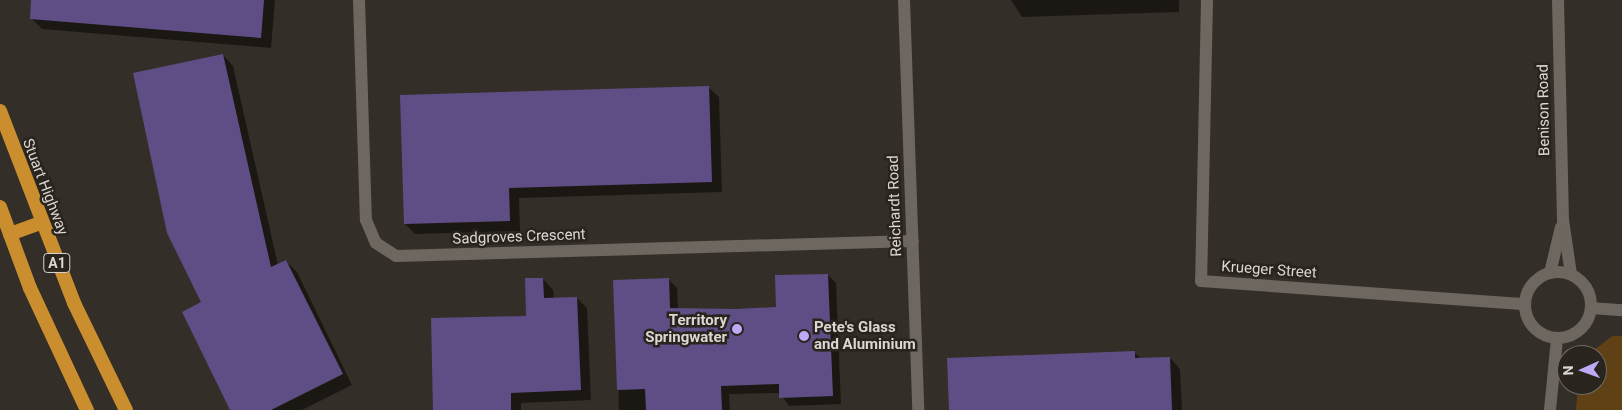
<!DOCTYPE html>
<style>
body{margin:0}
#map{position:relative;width:1622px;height:410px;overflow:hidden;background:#332e27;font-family:Roboto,sans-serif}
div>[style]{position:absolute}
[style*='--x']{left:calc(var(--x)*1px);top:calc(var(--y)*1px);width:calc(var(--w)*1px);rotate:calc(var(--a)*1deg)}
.green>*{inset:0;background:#604116}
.shadow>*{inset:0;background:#0007}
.building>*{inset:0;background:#5f4e86}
.minor>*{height:12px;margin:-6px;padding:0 6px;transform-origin:6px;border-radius:6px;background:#6d675f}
.minor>.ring{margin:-6px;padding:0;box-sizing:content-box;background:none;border:12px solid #6d675f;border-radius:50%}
.trunk>*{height:14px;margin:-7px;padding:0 7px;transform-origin:7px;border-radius:7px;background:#ca8e2e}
.dots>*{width:14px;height:14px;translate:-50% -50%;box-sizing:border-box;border:2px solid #29241e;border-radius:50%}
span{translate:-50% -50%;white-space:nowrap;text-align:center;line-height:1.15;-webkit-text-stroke:5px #29241e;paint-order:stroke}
.shield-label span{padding:1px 4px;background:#29241e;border:1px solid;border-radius:4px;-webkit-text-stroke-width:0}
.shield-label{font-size:14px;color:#dbd7d3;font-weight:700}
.street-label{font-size:15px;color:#dbd7d3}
.poi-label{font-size:15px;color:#dbd7d3;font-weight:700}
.right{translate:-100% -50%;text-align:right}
.left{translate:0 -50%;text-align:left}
.north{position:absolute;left:1557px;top:345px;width:50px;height:50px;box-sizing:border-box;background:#29241e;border:1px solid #706c66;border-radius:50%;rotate:268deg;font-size:14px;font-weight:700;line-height:20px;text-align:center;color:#dbd7d3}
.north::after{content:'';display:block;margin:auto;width:18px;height:22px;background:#bea9f5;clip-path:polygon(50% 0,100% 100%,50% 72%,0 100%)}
</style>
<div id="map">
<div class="green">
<i style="clip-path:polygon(1612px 336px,1622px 336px,1622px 410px,1576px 410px,1578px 385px,1597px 385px,1597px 355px,1588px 355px)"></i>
</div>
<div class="shadow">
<i style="clip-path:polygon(33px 0,275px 0,271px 48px,42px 29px,31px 18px)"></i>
<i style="clip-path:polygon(1011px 0,1179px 0,1179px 12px,1022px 17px)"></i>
<i style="clip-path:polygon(223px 55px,233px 66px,278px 265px,286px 261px,297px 272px,352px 385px,302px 410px,231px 410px,203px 303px)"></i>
<i style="clip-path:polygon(708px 87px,719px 97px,722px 192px,519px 198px,520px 231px,415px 234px,405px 224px)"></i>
<i style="clip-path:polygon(828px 275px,836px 283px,841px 404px,789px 406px,780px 393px,729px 394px,730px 410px,619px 410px,615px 282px,669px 280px,677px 288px,678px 309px,737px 310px,778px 309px)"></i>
<i style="clip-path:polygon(543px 279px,553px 290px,554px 299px,577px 298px,587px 308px,591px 400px,521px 403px,521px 410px,434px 410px,527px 317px)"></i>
<i style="clip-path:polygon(1134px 352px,1141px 359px,1170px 358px,1180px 369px,1182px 410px,950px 410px)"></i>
</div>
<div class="building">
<i style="clip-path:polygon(31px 0,264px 0,261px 38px,30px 19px)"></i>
<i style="clip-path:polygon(223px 54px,271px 267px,286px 260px,343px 374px,271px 410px,230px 410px,182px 312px,201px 302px,167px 233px,133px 73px)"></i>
<i style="clip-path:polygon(709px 86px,712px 182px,509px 188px,510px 221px,404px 224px,400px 95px)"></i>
<i style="clip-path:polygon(828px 274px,833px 396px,779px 398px,779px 384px,721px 386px,722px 410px,646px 410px,645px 389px,617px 390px,613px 280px,669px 278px,670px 308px,737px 309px,776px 307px,775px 275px)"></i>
<i style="clip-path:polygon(525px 278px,543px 278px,544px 298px,577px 297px,581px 390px,511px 393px,511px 410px,433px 410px,431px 318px,526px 316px)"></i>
<i style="clip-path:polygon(1135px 351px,1135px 358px,1170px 357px,1172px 410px,949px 410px,947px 358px)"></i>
</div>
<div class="minor">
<i style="--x:359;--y:0;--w:220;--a:88.2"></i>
<i style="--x:366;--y:220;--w:25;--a:67"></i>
<i style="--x:376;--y:243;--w:24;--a:33"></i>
<i style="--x:396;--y:256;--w:517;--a:-1.66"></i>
<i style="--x:904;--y:0;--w:410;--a:88"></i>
<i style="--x:1207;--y:0;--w:281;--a:91.2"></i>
<i style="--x:1201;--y:281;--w:325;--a:4.1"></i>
<i style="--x:1558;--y:0;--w:220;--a:88.7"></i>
<i style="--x:1563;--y:220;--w:55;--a:81.6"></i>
<i class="ring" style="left:1525px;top:272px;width:54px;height:54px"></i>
<i style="--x:1550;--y:273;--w:47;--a:-76.6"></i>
<i style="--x:1591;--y:308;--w:31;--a:4"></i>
<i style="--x:1550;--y:410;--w:71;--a:-84.4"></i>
</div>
<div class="trunk">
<i style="--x:0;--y:111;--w:206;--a:68.9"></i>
<i style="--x:74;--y:303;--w:119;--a:64.1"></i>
<i style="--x:0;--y:207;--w:86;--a:69.7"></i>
<i style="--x:30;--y:288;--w:135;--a:65"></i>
<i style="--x:10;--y:234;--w:33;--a:-20"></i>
</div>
<div class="dots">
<i style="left:737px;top:329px;background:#bea9f5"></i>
<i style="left:804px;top:336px;background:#bea9f5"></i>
</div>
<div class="shield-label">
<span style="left:57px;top:263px">A1</span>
</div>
<div class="street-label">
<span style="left:1544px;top:110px;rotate:-91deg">Benison Road</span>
<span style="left:45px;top:187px;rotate:69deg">Stuart Highway</span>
<span style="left:895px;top:206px;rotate:-92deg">Reichardt Road</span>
<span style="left:519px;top:237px;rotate:-2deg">Sadgroves Crescent</span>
<span style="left:1269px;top:270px;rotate:4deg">Krueger Street</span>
</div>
<div class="poi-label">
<span class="right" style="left:727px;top:329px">Territory<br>Springwater</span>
<span class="left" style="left:814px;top:336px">Pete's Glass<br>and Aluminium</span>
</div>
<div class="north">N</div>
</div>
